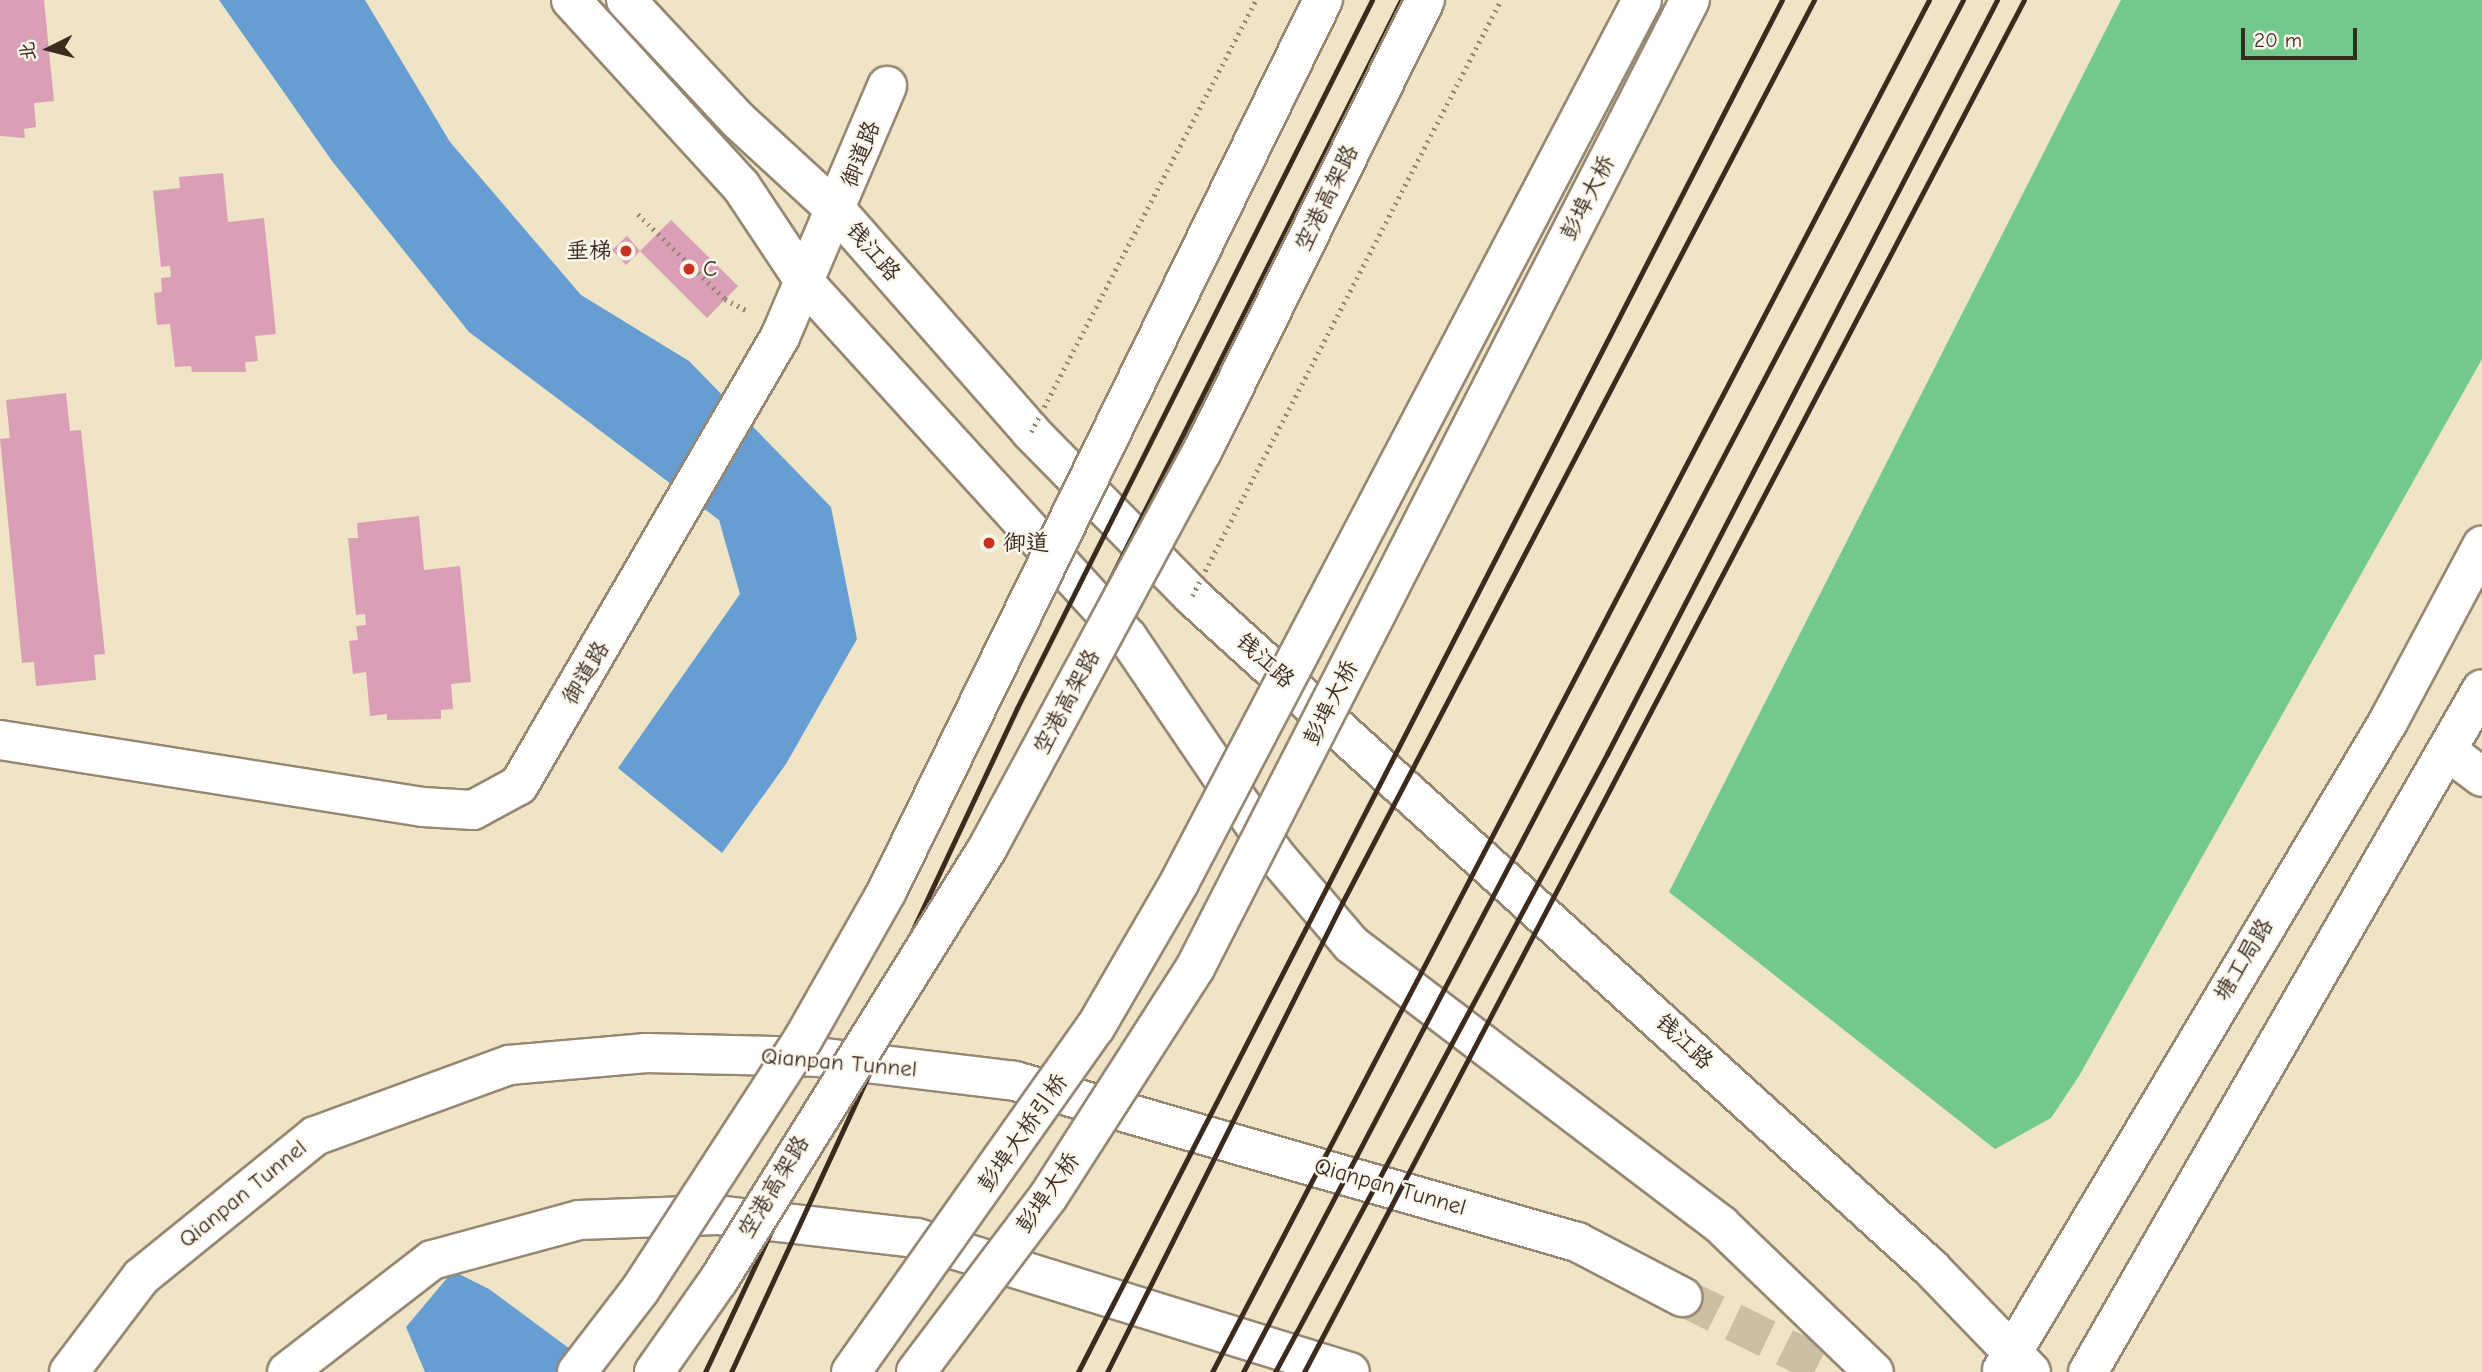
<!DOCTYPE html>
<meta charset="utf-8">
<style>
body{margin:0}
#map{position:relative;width:2482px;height:1372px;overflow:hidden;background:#efe4c6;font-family:"Comic Neue","LXGW WenKai TC",sans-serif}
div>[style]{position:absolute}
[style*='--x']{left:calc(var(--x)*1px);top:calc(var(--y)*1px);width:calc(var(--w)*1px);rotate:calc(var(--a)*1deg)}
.green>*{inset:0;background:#73c98d}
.water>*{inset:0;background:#669ed4}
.building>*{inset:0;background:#db9eb7}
.secondary-tunnel>*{height:38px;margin-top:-19px;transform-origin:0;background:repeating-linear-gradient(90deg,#cbbfa4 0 38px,transparent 0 57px)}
.path>*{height:4.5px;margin-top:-2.25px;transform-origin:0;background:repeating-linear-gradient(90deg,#958772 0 2px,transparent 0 7px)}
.roads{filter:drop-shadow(2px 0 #958772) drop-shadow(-2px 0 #958772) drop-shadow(0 2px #958772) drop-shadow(0 -2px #958772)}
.minor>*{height:38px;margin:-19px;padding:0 19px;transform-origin:19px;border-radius:19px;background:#fff}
.tertiary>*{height:38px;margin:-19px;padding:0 19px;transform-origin:19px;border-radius:19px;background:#fff}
.secondary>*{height:38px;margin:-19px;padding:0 19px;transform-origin:19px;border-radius:19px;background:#fff}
.rail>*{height:5px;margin:-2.5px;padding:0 2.5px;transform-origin:2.5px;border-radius:2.5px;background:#3b2a1e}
.path-bridge>*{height:4.5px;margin-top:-2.25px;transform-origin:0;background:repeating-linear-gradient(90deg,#958772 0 2px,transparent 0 7px)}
.bridges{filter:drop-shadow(2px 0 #958772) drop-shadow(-2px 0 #958772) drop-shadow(0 2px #958772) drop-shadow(0 -2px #958772)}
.primary-bridge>*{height:38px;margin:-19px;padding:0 19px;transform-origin:19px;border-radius:19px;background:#fff}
.trunk-bridge>*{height:38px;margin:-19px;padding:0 19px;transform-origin:19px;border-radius:19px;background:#fff}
.dots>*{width:19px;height:19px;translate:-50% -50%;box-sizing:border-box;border:4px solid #fbf7ec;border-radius:50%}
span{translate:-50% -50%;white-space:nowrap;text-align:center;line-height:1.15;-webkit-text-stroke:5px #fbf7ec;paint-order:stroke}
.street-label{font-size:23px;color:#3b2a1e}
.poi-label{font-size:23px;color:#3b2a1e}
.right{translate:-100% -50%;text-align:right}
.left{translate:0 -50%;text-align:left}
.north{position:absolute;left:14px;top:14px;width:70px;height:70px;-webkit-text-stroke:5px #fbf7ec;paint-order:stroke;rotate:264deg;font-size:19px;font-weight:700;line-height:28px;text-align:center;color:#3b2a1e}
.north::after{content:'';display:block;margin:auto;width:24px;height:32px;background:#3b2a1e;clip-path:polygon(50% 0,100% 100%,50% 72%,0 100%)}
.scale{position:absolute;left:2241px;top:28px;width:116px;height:32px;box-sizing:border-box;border:4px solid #3b2a1e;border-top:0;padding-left:9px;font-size:21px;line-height:24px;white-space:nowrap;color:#3b2a1e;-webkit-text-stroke:5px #fbf7ec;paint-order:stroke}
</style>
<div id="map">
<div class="green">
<i style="clip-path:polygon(2121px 0,2482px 0,2482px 359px,2079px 1076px,2051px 1118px,1995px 1149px,1669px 892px)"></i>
</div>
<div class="water">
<i style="clip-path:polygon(219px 0,365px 0,450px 142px,581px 295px,689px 361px,831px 507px,857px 639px,786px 764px,722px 853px,618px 768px,740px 594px,719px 520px,469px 332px,332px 161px)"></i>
<i style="clip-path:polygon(453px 1271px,489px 1289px,601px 1372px,425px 1372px,406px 1327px)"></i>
</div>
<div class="building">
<i style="clip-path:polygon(0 0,44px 0,54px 101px,34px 103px,36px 127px,24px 129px,25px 138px,0 136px)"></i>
<i style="clip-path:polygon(223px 173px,228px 222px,264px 218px,276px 334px,255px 336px,258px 361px,245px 362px,246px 372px,192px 372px,191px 366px,175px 367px,170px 324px,157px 325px,154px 293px,162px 292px,161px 278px,171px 277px,170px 266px,161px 267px,153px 191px,180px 188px,179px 177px)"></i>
<i style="clip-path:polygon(671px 220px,738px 286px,707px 318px,640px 251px,626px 265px,612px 250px,627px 236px,640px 251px)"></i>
<i style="clip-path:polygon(66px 393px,70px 431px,81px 430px,105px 654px,94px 655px,96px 680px,36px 686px,34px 662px,22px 663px,0 439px,10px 438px,6px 400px)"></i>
<i style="clip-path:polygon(419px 516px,424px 570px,460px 566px,471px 682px,451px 684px,453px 709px,441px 710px,441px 719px,387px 720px,387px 714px,370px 716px,366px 672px,353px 674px,349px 641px,358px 640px,356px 626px,366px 625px,365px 614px,356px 615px,348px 538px,358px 538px,357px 523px)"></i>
</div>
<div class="secondary-tunnel">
<i style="--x:1682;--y:1297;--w:170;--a:26.1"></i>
</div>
<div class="path">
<i style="--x:638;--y:214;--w:122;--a:44.3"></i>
<i style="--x:725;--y:299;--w:26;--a:28"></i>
</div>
<div class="roads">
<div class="minor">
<i style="--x:0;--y:740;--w:428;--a:9"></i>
<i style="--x:423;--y:807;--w:50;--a:3.4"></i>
<i style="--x:473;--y:810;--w:52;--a:-28.5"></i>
<i style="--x:519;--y:785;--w:518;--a:-59.78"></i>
<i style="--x:780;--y:337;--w:273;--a:-66.9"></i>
</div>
<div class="tertiary">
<i style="--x:2449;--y:752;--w:41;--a:37.1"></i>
</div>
<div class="secondary">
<i style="--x:571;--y:0;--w:252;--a:47.6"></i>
<i style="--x:741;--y:186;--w:118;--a:56.4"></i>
<i style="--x:806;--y:284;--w:479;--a:47.7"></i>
<i style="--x:1128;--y:638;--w:262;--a:55.9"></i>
<i style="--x:1275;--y:855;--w:117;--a:49.5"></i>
<i style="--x:1351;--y:944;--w:465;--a:37.2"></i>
<i style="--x:1721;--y:1225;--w:212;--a:43.9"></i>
<i style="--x:626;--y:0;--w:166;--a:47"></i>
<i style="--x:739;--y:121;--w:134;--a:42.6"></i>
<i style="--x:838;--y:212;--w:293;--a:48.7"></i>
<i style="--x:1031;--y:432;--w:230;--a:45.5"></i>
<i style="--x:1192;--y:596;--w:999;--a:42.28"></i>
<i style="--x:1931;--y:1268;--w:144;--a:46.1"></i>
<i style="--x:2002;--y:1370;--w:754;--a:-59.22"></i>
<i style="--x:2388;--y:722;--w:200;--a:-61.9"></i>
<i style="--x:69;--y:1372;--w:119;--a:-52.8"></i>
<i style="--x:141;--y:1277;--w:224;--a:-39"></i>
<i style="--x:315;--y:1136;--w:207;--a:-20.1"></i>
<i style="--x:509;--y:1065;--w:138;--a:-5"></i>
<i style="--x:646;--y:1053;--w:171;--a:1.3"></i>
<i style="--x:817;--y:1057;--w:199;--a:6.9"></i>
<i style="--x:1015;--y:1081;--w:585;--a:15.99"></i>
<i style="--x:1577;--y:1242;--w:119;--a:27.6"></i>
<i style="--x:287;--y:1372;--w:183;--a:-37.7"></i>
<i style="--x:432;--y:1260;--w:152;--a:-15.2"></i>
<i style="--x:579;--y:1220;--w:138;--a:-2.1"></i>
<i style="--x:717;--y:1215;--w:201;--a:6.6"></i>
<i style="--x:917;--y:1238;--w:453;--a:17.2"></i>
<i style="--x:2088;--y:1372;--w:788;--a:-60.02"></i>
</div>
</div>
<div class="rail">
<i style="--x:705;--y:1372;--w:734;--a:-64.83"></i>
<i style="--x:1017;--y:708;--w:792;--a:-63.37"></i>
<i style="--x:731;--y:1372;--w:533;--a:-65.16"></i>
<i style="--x:955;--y:888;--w:994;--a:-63.33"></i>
<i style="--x:1078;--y:1372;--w:1542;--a:-62.84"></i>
<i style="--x:1107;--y:1372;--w:525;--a:-63.39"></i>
<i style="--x:1342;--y:903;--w:1019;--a:-62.4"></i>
<i style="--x:1212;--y:1372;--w:1548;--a:-62.41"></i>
<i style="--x:1243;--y:1372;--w:1549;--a:-62.31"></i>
<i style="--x:1275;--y:1372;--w:702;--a:-61.75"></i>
<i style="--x:1607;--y:754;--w:849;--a:-62.65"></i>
<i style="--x:1304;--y:1372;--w:1549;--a:-62.31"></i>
</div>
<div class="path-bridge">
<i style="--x:1031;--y:432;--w:487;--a:-62.5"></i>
<i style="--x:1192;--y:596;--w:671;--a:-62.6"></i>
</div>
<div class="bridges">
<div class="primary-bridge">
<i style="--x:851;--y:1372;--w:422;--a:-54.7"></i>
<i style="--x:1095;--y:1028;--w:168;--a:-59.9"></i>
<i style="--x:1179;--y:883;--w:997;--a:-62.33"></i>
<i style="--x:916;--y:1372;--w:219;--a:-53"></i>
<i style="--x:1048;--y:1197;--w:272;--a:-57.3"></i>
<i style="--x:1195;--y:968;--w:1087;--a:-62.92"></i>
</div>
<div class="trunk-bridge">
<i style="--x:577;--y:1372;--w:103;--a:-52.5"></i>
<i style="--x:640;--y:1290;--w:299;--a:-57"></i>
<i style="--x:803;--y:1039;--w:170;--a:-60.4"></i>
<i style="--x:887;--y:891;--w:992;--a:-63.93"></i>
<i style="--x:654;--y:1372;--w:111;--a:-54.9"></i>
<i style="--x:718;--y:1281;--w:509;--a:-58.09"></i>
<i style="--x:987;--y:849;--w:451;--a:-61.6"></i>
<i style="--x:1202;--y:452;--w:504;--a:-63.74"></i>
</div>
</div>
<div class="dots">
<i style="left:626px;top:251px;background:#c8321e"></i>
<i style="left:689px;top:269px;background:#c8321e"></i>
<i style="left:989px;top:543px;background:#c8321e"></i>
</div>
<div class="street-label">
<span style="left:861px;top:154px;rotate:-69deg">御道路</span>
<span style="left:1327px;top:198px;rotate:-64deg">空港高架路</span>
<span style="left:1588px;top:198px;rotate:-63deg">彭埠大桥</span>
<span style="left:873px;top:252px;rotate:49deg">钱江路</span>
<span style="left:1265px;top:661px;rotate:42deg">钱江路</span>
<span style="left:586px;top:673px;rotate:-59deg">御道路</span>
<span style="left:1067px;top:702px;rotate:-62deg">空港高架路</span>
<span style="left:1331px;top:703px;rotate:-63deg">彭埠大桥</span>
<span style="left:2244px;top:960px;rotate:-59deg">塘工局路</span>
<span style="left:1684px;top:1042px;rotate:43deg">钱江路</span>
<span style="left:839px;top:1063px;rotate:5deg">Qianpan Tunnel</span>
<span style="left:1023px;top:1133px;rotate:-55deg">彭埠大桥引桥</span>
<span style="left:774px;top:1187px;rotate:-59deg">空港高架路</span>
<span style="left:1390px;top:1187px;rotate:16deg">Qianpan Tunnel</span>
<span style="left:1048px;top:1193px;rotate:-55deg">彭埠大桥</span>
<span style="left:243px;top:1194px;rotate:-39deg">Qianpan Tunnel</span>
</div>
<div class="poi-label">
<span class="right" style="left:612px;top:251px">垂梯</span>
<span class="left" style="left:703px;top:269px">C</span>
<span class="left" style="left:1003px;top:543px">御道</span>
</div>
<div class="north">北</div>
<div class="scale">20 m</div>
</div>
